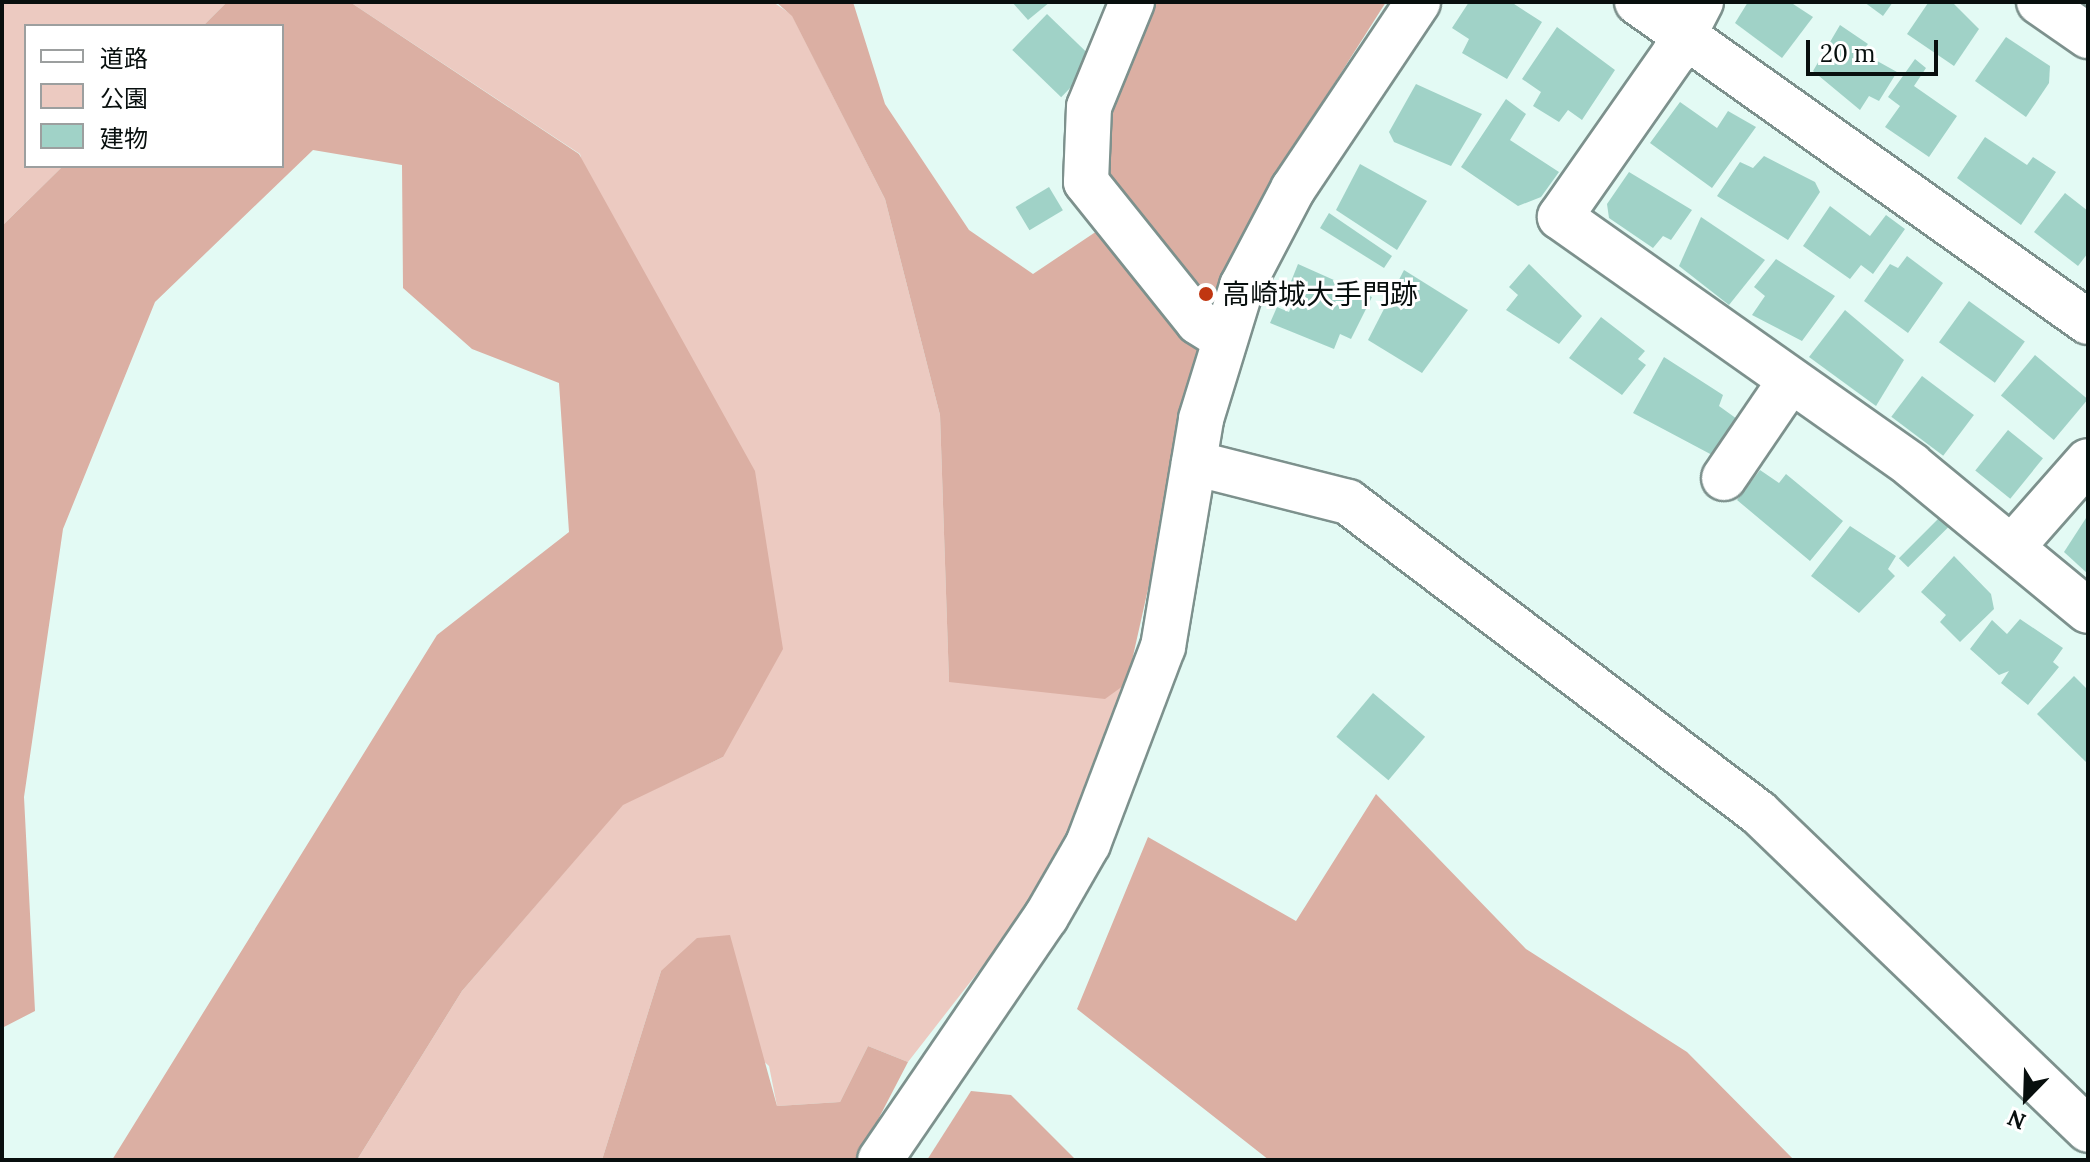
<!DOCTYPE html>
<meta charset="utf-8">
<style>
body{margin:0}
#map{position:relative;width:2090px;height:1162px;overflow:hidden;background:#e3faf4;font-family:Lora,"Noto Sans JP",serif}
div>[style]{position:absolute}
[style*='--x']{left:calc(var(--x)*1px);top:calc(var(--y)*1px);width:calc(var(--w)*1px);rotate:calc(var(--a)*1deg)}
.green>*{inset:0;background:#eccac1}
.forest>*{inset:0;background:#dbafa3}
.building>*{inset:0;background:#a0d2c7;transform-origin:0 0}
.roads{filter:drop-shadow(2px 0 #7d918d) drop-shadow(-2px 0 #7d918d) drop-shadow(0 2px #7d918d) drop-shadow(0 -2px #7d918d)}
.street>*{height:44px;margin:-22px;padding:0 22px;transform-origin:22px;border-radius:22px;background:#fff}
.secondary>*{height:44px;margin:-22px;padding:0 22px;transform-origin:22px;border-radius:22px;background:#fff}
.dots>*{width:22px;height:22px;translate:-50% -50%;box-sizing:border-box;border:4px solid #fff;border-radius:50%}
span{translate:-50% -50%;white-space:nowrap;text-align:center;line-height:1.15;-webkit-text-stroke:6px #fff;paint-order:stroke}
.poi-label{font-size:28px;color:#080f0e}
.left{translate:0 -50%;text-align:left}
.frame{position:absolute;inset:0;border:4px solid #080f0e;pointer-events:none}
.legend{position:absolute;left:24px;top:24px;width:260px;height:144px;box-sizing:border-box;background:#fff;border:2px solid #9c9f9f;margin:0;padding:10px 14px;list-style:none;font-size:24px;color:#080f0e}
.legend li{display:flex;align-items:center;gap:16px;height:40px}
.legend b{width:40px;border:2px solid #9c9f9f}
.north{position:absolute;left:1986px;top:1058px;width:80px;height:80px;-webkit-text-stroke:6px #fff;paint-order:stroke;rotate:203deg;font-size:22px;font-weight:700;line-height:32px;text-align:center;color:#080f0e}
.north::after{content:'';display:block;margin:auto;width:28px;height:36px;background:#080f0e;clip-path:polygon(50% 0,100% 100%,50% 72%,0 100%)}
.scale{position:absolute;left:1806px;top:40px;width:132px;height:36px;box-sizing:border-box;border:4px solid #080f0e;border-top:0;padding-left:10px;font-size:24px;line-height:28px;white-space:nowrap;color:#080f0e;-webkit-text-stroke:6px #fff;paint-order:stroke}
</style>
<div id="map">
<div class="green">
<i style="clip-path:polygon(2px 2px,227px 2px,203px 26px,26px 26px,26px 166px,63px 166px,2px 226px)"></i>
<i style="clip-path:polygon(350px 2px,773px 2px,792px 15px,885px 199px,940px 415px,949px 681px,1127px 683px,1072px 829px,1010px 931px,908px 1062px,868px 1046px,840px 1102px,777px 1106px,769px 1066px,661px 971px,602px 1160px,357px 1160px,462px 991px,623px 804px,723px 757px,580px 154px)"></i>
</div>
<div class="forest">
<i style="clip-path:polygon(227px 2px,350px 2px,579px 154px,755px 471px,783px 649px,723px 757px,623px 805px,462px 991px,357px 1160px,112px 1160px,437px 635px,569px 532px,559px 383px,472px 349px,403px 288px,402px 165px,313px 150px,155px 302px,63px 529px,24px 797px,35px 1011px,2px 1028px,2px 226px,63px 166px,282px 166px,282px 26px,203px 26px)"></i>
<i style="clip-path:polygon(776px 2px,853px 2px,885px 104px,969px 230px,1033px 274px,1097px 231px,1120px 2px,1386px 2px,1266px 191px,1210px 312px,1127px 683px,1105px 699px,949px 682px,940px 415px,885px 199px,792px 16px)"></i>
<i style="clip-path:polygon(1376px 794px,1526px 949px,1687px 1052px,1794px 1160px,1269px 1160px,1077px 1009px,1148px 837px,1296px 921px)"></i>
<i style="clip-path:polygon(730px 935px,777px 1106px,840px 1102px,868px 1046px,908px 1062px,857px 1160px,602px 1160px,661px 971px,697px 938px)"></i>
<i style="clip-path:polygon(971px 1091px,1011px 1095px,1076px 1160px,927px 1160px)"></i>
</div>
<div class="building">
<i style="clip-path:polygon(1012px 2px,1050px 2px,1028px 20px)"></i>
<i style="clip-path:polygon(1469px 2px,1511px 2px,1542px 22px,1507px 79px,1462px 53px,1469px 39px,1452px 28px)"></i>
<i style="clip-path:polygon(1748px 2px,1790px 2px,1813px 17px,1782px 58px,1735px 23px)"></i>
<i style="clip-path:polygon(1864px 2px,1893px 2px,1883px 16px)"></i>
<i style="clip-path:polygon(1940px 2px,1952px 2px,1979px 29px,1954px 66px,1907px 34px,1928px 3px)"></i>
<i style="left:1047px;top:14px;width:68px;height:50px;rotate:44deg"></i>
<i style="clip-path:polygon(1840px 25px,1868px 44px,1861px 52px,1897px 72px,1879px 101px,1869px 96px,1860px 110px,1813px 71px)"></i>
<i style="clip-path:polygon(1557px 27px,1615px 70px,1582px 120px,1568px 110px,1559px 122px,1533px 106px,1541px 92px,1522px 79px)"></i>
<i style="clip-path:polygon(2006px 37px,2050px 66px,2049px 83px,2026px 117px,1975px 81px)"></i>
<i style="clip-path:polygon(1915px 59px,1926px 68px,1914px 86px,1957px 116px,1929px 157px,1885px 127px,1900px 106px,1888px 97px)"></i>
<i style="clip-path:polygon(1416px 84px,1482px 114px,1451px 166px,1394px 142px,1389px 132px)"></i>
<i style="clip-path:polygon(1506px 99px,1526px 114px,1510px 140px,1559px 172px,1541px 197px,1518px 206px,1461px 167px)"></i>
<i style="clip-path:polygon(1680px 102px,1717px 128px,1728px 111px,1756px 127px,1712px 188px,1650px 143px)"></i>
<i style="clip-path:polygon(1985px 137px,2027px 165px,2033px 157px,2056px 172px,2021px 225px,1957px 178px)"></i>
<i style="clip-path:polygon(1764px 156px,1815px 182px,1820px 192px,1788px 240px,1717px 196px,1740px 162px,1753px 168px)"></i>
<i style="clip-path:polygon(1360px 164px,1427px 201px,1397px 250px,1336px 210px)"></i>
<i style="clip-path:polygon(1629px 172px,1692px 210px,1671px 240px,1663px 236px,1653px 248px,1609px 218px,1607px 204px)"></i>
<i style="left:1049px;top:187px;width:27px;height:39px;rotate:59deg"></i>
<i style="clip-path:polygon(2065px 193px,2088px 211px,2088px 253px,2078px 266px,2034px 232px)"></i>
<i style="clip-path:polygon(1830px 206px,1870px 236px,1886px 215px,1905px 229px,1873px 274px,1861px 265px,1850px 279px,1803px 246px)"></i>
<i style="clip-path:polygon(1329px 213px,1392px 256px,1384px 268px,1320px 228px)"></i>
<i style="clip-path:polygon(1701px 217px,1765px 260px,1729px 305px,1679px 266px)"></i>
<i style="clip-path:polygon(1907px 256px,1943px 283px,1908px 333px,1864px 301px,1890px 264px,1898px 268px)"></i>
<i style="clip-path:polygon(1776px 259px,1835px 296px,1802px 341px,1752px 315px,1765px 296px,1754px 287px)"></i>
<i style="clip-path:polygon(1298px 264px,1372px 297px,1351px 339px,1340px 334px,1334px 349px,1270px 323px,1277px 307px,1289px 312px,1295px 297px,1286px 294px)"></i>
<i style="clip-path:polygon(1529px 264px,1582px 316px,1559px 344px,1506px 310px,1518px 295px,1509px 287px)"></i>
<i style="clip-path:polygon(1404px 270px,1468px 310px,1422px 373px,1368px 340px)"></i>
<i style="left:1969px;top:301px;width:69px;height:51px;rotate:36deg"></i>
<i style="clip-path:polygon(1845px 310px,1904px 360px,1876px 406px,1809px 357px)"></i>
<i style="clip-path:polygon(1601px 317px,1645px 351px,1638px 359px,1646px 365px,1622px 395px,1569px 358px)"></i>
<i style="left:2035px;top:355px;width:69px;height:53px;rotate:40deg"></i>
<i style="clip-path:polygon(1664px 357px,1723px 395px,1719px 406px,1737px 419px,1714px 456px,1633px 413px)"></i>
<i style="left:1922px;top:376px;width:65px;height:51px;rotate:37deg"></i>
<i style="left:2008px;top:430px;width:45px;height:52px;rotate:39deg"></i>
<i style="clip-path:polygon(1760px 470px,1779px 483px,1786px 474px,1843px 521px,1810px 561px,1737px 500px)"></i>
<i style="left:1942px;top:515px;width:13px;height:61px;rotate:45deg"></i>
<i style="clip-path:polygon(2088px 515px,2088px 574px,2064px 552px)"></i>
<i style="clip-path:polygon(1850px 526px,1896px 556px,1888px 569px,1895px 576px,1859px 613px,1811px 576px)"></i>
<i style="clip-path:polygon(1954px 556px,1991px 594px,1994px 609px,1960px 642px,1940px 622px,1946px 615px,1921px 592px)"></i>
<i style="clip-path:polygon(2020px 619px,2063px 648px,2053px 662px,2059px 667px,2028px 705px,2001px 683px,2009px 671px,1999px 675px,1970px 649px,1992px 620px,2007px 634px)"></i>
<i style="clip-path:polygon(2074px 676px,2088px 690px,2087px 763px,2037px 714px)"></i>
<i style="left:1373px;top:693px;width:68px;height:57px;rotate:40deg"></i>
</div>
<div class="roads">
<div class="street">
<i style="--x:1132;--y:2;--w:113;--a:112.3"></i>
<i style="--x:1089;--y:107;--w:75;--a:92.3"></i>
<i style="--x:1086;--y:182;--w:179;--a:51.3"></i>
<i style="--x:1198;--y:322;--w:28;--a:32"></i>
<i style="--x:1701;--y:2;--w:59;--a:117.4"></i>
<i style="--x:1674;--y:54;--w:199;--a:125"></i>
<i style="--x:1560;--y:217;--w:430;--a:35.2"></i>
<i style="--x:1911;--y:465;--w:229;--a:39.5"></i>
<i style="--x:2039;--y:2;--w:60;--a:34.8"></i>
<i style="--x:1194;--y:463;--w:159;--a:14.2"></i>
<i style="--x:1348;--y:502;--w:515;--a:37.11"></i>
<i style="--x:1759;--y:813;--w:457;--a:43.9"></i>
<i style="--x:1724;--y:478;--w:117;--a:-55.8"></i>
<i style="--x:2013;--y:546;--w:113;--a:-48.6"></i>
<i style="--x:880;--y:1160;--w:294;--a:-55.7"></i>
<i style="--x:1046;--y:917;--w:84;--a:-60.1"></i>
<i style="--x:1088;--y:844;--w:211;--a:-69.2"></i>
<i style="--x:1163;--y:647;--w:231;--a:-80.5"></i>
<i style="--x:1201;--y:419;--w:139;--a:-72.9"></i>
<i style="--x:1242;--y:286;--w:110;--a:-62.3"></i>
<i style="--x:1293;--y:189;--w:225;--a:-56.2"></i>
</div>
<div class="secondary">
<i style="--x:1637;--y:2;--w:553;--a:35.36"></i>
</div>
</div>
<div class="dots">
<i style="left:1206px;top:294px;background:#c03611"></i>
</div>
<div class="poi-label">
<span class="left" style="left:1222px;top:294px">高崎城大手門跡</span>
</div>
<div class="frame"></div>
<ul class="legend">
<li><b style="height:10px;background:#fff"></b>道路</li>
<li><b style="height:22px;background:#eccac1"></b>公園</li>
<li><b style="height:22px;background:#a0d2c7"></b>建物</li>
</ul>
<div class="north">N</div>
<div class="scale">20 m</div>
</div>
